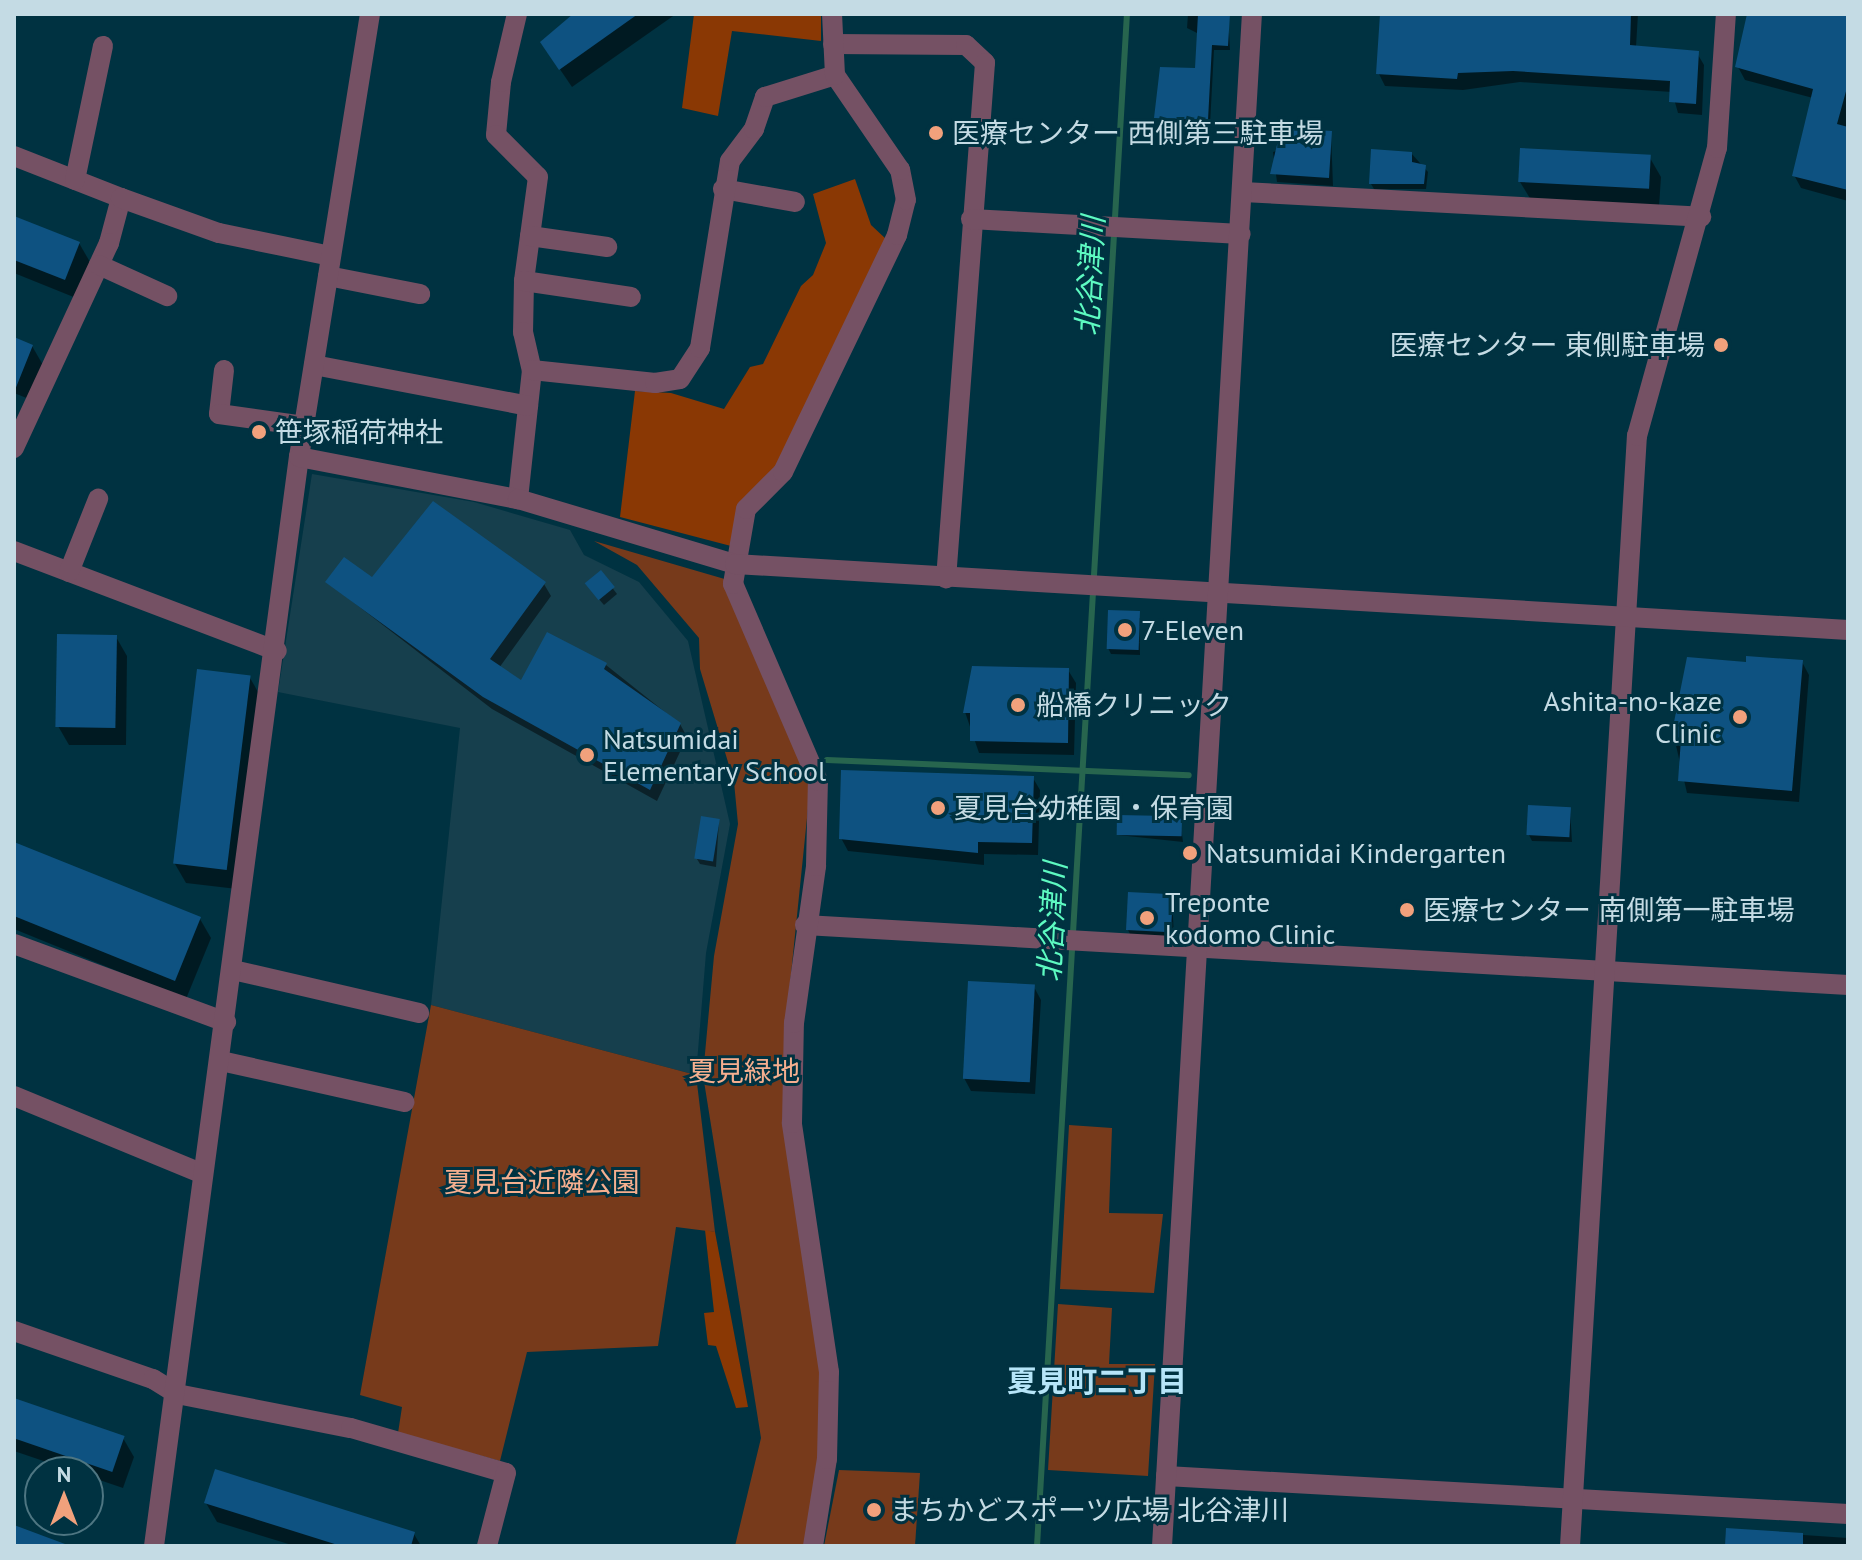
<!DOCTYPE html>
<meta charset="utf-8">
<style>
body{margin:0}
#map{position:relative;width:1862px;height:1560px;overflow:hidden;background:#003241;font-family:"PT Sans","Noto Sans JP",sans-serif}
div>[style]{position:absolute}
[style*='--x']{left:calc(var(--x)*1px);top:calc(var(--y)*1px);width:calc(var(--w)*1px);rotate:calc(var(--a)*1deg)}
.built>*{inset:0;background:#163f4d}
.green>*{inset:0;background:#773a1b}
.forest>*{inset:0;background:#8a3804}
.shadow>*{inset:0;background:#0007}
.stream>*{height:6px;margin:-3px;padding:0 3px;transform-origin:3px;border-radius:3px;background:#27654e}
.building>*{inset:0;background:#0e5281;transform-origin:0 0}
.minor>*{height:20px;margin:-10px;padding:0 10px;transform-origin:10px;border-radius:10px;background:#755164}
.tertiary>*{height:20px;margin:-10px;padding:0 10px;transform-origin:10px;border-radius:10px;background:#755164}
.dots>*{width:22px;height:22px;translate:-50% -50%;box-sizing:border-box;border:4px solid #003241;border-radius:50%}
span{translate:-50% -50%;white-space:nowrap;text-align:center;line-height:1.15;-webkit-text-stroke:6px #003241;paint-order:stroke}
.poi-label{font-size:28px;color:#c4dbe4}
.left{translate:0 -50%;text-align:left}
.right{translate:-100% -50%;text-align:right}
.park-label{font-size:28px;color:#f5af8f}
.water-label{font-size:30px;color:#5dfac1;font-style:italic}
.neighbourhood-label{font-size:30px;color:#b6e5f8;font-weight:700}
.frame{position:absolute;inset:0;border:16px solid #c4dbe4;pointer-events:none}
.north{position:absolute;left:24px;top:1456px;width:80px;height:80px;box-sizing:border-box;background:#003241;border:2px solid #4e7682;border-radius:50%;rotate:0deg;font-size:22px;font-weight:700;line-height:32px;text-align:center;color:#c4dbe4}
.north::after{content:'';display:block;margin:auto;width:28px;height:36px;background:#f1a17c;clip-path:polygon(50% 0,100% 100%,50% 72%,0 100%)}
</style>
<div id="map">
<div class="built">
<i style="clip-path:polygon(312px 474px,474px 502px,570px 530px,584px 555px,639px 582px,688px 641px,730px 824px,706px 953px,696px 1075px,431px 1005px,460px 728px,278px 692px)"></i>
</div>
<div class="green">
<i style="clip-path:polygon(594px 541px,728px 580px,811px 779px,786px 1023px,824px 1373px,822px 1457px,808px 1546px,735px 1546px,761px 1438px,703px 1075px,714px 956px,738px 824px,734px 782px,700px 669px,699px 638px,637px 565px)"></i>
<i style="clip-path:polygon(431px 1005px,696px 1075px,715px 1232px,676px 1227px,658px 1346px,527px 1352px,500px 1461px,398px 1433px,402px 1407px,360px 1395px)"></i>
<i style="clip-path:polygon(1069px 1125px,1112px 1128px,1109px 1213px,1163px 1214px,1154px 1293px,1060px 1289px)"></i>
<i style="clip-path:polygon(1058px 1304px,1112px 1308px,1109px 1364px,1155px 1364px,1148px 1476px,1048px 1470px)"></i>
<i style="clip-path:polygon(839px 1470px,920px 1473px,915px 1546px,824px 1546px)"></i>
</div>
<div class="forest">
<i style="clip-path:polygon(694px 14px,821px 14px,821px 41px,732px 31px,718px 116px,682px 108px)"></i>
<i style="clip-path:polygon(855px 179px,871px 225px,886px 239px,778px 466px,731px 546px,620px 517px,635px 391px,671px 393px,724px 409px,750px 367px,763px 364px,801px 286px,813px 275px,826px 243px,813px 194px)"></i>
<i style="clip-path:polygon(705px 1230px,715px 1232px,748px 1407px,736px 1408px,716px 1346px,708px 1345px,704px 1313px,714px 1312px)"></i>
</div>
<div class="shadow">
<i style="clip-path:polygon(578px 14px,676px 14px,572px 87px,542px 43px)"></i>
<i style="clip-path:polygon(1188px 14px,1228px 14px,1230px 50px,1214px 50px,1210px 125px,1156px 117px,1197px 70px,1199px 34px,1187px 28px)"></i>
<i style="clip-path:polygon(1382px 14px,1638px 14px,1636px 47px,1697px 53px,1704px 65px,1702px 115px,1678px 113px,1672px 92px,1520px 82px,1463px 90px,1385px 86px,1379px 74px)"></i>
<i style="clip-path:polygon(1750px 14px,1848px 14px,1848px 201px,1801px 188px,1794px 175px,1813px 98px,1745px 80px,1738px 67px)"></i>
<i style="clip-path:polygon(1331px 133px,1333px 186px,1277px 182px,1273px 152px)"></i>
<i style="clip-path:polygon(1411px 153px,1428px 172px,1426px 189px,1374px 189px,1371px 184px)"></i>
<i style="clip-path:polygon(1650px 158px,1661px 177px,1659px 207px,1531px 200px,1520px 182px)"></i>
<i style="clip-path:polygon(14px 218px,79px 243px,90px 262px,76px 298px,14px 273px)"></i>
<i style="clip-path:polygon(14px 339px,32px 346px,43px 365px,29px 399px,14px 393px)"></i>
<i style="clip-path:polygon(601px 573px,617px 594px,604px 605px,591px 590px)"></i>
<i style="clip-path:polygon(327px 582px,544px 584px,551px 596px,499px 668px,522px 683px,606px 665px,680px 724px,687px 737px,657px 801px,492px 709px)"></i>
<i style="clip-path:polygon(1139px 613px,1140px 655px,1111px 654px,1108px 648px)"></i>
<i style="clip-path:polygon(116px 637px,127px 656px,126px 745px,69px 745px,58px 726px)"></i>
<i style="clip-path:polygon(1802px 662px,1809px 675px,1799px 802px,1687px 793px,1674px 737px,1748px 664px)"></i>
<i style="clip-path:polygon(1068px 670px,1076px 683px,1074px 755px,979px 753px,965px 712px)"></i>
<i style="clip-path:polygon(250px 678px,261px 697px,237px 889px,186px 883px,175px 864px)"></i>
<i style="clip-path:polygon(1033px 778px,1040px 790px,1038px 855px,984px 854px,984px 865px,848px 851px,841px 838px)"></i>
<i style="clip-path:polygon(1570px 809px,1572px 842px,1532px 841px,1529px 835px)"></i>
<i style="clip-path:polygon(1180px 818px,1183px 842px,1118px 835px)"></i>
<i style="clip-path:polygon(719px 821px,716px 867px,700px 864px,697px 859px)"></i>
<i style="clip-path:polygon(14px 844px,200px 919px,211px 938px,186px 999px,14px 929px)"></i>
<i style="clip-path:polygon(1172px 896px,1174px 938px,1131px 936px,1128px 930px)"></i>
<i style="clip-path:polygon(1034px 987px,1041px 1000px,1035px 1094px,971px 1091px,964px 1078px)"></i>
<i style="clip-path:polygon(14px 1401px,123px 1438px,134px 1457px,123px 1488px,14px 1451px)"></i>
<i style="clip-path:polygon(206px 1503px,414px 1534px,421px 1546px,295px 1546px,217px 1522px)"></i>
<i style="clip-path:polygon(1728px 1530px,1848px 1538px,1848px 1546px,1727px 1546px)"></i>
</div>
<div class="stream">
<i style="--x:827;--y:760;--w:362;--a:2.4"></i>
<i style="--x:1037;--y:1546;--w:1535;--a:-86.64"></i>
</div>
<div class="building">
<i style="clip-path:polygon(573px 14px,638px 14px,559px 70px,540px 42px)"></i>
<i style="clip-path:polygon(1198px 14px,1230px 14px,1228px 46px,1212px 45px,1208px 120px,1154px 118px,1160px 67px,1195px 68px)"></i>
<i style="clip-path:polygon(1380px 14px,1631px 14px,1630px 45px,1699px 51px,1696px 104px,1669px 102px,1670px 81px,1513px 71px,1458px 73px,1457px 79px,1376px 74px)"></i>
<i style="clip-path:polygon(1747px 14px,1848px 14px,1848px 84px,1837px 124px,1848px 127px,1848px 190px,1792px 176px,1813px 89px,1735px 67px)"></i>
<i style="clip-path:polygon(1281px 128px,1332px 131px,1329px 178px,1270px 174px)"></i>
<i style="left:1520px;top:148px;width:131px;height:34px;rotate:3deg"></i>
<i style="clip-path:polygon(1371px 149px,1412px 152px,1412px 162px,1426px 165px,1424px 184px,1369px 184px)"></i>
<i style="clip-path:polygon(14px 216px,80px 242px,65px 280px,14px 260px)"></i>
<i style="clip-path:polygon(14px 337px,33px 345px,15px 390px,14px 390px)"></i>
<i style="clip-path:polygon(433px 501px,546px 582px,490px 659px,521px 680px,547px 632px,607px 663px,604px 669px,681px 723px,650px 790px,483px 697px,325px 582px,344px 557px,372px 577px)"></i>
<i style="left:601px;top:570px;width:22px;height:21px;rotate:51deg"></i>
<i style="left:1108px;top:610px;width:32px;height:39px;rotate:2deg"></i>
<i style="left:57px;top:634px;width:60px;height:93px;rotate:1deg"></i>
<i style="clip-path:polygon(1746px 656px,1803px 660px,1792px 791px,1678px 781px,1681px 739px,1671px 737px,1687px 657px,1746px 662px)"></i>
<i style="clip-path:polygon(972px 666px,1069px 668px,1068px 743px,970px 741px,970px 713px,963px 713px)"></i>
<i style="left:197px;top:669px;width:54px;height:196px;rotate:7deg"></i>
<i style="clip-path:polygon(841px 770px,1034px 776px,1032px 843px,978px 842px,978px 853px,839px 839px)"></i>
<i style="left:1528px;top:805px;width:43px;height:30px;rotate:3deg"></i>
<i style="left:1117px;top:815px;width:65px;height:20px;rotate:1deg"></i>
<i style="left:701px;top:816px;width:19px;height:43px;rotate:9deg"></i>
<i style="clip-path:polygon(14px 842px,201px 917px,175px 981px,14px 916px)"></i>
<i style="left:1128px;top:892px;width:45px;height:38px;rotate:3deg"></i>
<i style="left:968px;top:981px;width:67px;height:98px;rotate:3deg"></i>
<i style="left:14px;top:1398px;width:117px;height:38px;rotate:19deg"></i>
<i style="clip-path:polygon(215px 1469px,415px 1532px,411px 1546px,341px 1546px,204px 1503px)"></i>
<i style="clip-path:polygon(14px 1525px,65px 1544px,65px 1546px,14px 1546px)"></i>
<i style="clip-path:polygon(1726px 1528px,1803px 1533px,1803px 1546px,1725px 1546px)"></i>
</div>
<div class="minor">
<i style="--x:833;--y:44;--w:133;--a:0.4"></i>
<i style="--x:966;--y:45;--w:26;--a:43"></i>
<i style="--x:985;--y:63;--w:517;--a:94.32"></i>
<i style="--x:501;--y:82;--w:53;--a:95.4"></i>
<i style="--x:496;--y:135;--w:59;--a:45"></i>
<i style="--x:538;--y:177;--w:105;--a:97.7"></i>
<i style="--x:524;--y:281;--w:51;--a:91.1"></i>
<i style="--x:523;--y:332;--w:39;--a:77"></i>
<i style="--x:532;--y:370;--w:130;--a:96.2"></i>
<i style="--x:14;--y:156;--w:115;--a:21.4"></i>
<i style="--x:121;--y:198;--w:47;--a:104.9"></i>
<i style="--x:109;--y:243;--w:226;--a:114.9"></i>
<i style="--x:75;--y:180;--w:137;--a:-78.2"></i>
<i style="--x:723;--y:189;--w:73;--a:10.2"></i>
<i style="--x:1243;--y:192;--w:459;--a:3.1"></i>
<i style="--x:121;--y:198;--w:104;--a:19.7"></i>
<i style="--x:219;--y:233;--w:114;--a:11.6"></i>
<i style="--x:971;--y:219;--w:270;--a:3.2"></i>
<i style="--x:530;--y:236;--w:78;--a:8.1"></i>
<i style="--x:99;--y:265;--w:75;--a:24.5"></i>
<i style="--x:328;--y:276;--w:94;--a:11.1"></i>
<i style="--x:524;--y:281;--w:108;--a:8.5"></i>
<i style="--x:314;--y:365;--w:218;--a:10.8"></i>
<i style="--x:224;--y:370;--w:44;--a:96.5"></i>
<i style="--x:219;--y:414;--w:86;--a:8"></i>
<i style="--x:532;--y:370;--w:124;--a:6"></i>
<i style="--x:655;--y:383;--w:25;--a:-9"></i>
<i style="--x:680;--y:379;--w:37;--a:-57"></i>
<i style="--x:700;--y:348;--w:189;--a:-80.9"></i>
<i style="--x:730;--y:161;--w:40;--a:-53"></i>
<i style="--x:754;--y:129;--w:34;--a:-71"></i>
<i style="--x:765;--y:97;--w:73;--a:-17.4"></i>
<i style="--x:14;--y:551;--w:281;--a:20.8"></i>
<i style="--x:69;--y:572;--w:79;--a:-68.3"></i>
<i style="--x:805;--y:925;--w:1045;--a:3.29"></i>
<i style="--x:14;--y:944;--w:226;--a:20.2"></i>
<i style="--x:233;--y:970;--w:191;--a:13"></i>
<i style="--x:221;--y:1061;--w:188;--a:12.6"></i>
<i style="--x:14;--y:1096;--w:204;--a:22.4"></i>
<i style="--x:14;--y:1331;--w:147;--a:19.1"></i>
<i style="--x:153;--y:1379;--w:28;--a:32"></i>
<i style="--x:177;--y:1394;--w:177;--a:11.1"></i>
<i style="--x:351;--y:1428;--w:161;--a:16.2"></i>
<i style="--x:506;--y:1473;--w:75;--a:104.6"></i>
<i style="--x:1166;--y:1476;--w:683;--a:3.19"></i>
<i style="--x:154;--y:1546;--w:1099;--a:-82.42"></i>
<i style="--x:299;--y:457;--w:449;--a:-80.9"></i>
<i style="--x:813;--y:1546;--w:88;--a:-80.9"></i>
<i style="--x:827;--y:1459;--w:87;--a:-88.7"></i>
<i style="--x:829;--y:1372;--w:252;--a:-98.5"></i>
<i style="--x:792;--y:1123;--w:100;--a:-88.9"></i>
<i style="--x:794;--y:1023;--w:159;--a:-82"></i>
<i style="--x:816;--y:866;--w:85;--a:-88.7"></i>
<i style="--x:818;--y:781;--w:215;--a:-113.3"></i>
<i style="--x:733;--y:584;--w:76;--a:-80.2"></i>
<i style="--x:746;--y:509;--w:52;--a:-45"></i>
<i style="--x:783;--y:472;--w:263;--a:-64.3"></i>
<i style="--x:897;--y:235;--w:36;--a:-76"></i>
<i style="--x:906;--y:200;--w:31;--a:-101"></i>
<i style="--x:900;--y:170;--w:115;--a:-124.4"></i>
<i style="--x:835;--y:75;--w:61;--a:-92.8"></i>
<i style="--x:1570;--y:1546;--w:1112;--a:-86.55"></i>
<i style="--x:1637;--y:436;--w:299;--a:-74.5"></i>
<i style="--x:1717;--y:148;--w:134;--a:-86.2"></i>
</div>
<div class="tertiary">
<i style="--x:501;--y:82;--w:70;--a:-76.8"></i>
<i style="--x:299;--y:457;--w:223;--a:10.9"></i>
<i style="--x:518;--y:499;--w:227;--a:16.7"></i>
<i style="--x:735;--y:564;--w:1115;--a:3.39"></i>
<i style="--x:1162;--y:1546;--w:1535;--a:-86.64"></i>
</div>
<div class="dots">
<i style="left:936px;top:133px;background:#f1a17c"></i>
<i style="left:1721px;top:345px;background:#f1a17c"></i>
<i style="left:259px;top:432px;background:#f1a17c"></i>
<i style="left:1125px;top:630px;background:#f1a17c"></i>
<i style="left:1018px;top:705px;background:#f1a17c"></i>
<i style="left:1740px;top:717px;background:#f1a17c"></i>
<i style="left:587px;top:755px;background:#f1a17c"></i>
<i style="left:938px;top:808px;background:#f1a17c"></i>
<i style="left:1190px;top:853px;background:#f1a17c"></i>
<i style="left:1407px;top:910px;background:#f1a17c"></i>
<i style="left:1147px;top:918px;background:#f1a17c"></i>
<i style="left:874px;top:1510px;background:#f1a17c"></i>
</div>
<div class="poi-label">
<span class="left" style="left:952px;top:133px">医療センター 西側第三駐車場</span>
<span class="right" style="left:1705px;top:345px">医療センター 東側駐車場</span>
<span class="left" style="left:275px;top:432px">笹塚稲荷神社</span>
<span class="left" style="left:1141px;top:630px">7-Eleven</span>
<span class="right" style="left:1722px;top:717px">Ashita-no-kaze<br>Clinic</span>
<span class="left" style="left:1036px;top:705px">船橋クリニック</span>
<span class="left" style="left:603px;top:755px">Natsumidai<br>Elementary School</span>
<span class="left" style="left:954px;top:808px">夏見台幼稚園・保育園</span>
<span class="left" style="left:1206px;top:853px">Natsumidai Kindergarten</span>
<span class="left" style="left:1165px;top:918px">Treponte<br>kodomo Clinic</span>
<span class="left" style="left:1423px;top:910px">医療センター 南側第一駐車場</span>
<span class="left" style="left:890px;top:1510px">まちかどスポーツ広場 北谷津川</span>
</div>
<div class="park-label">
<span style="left:744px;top:1071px">夏見緑地</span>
<span style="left:542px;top:1182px">夏見台近隣公園</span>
</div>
<div class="water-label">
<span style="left:1090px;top:276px;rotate:-87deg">北谷津川</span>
<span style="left:1052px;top:922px;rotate:-87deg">北谷津川</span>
</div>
<div class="neighbourhood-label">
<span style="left:1097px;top:1381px">夏見町二丁目</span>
</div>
<div class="frame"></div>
<div class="north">N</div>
</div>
